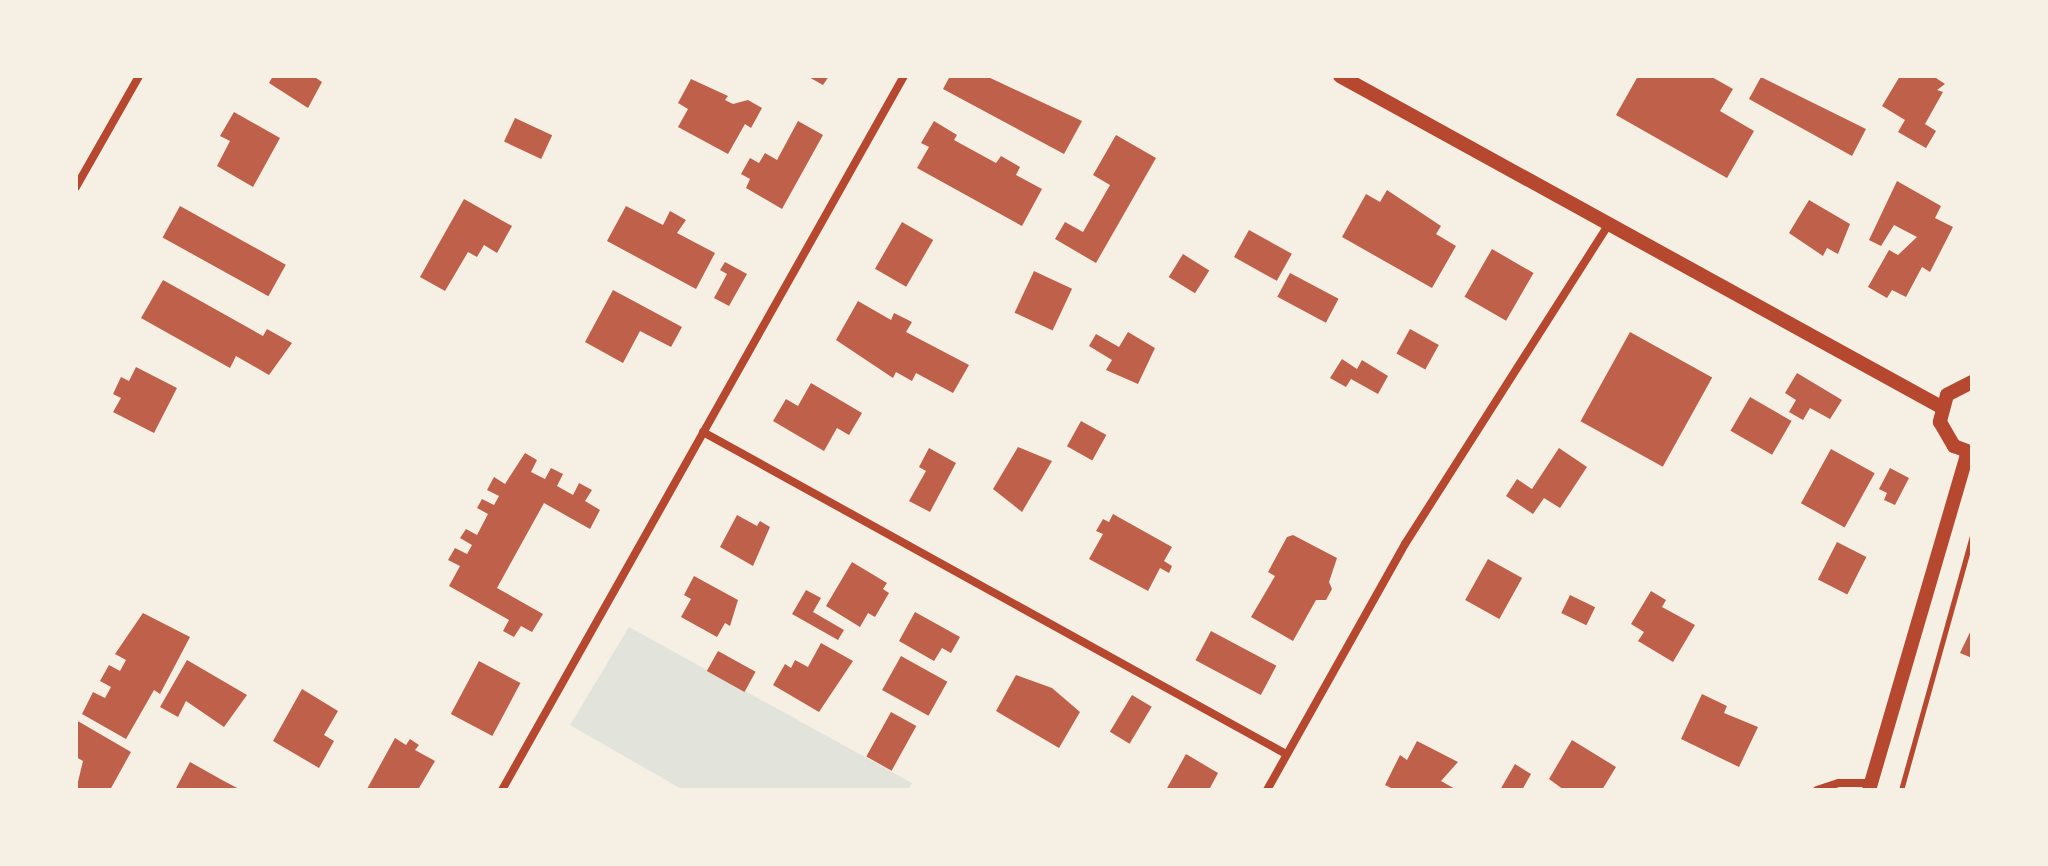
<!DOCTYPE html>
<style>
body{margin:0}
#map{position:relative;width:2048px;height:866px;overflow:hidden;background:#f6efe4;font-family:"Exo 2",sans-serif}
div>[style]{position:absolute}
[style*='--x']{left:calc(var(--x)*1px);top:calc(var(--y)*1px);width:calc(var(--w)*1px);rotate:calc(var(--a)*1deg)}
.green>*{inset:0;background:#e2e4dc}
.building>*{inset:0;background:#bf614a;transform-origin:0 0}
.path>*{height:5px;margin:-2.5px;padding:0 2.5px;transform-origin:2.5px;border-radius:2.5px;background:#b5482f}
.minor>*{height:8px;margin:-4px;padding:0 4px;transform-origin:4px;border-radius:4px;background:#b5482f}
.tertiary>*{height:14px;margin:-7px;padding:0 7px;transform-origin:7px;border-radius:7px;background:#b5482f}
span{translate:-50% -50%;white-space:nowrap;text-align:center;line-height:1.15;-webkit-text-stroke:8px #f6efe4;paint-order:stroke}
.frame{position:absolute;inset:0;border:78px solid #f6efe4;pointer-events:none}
</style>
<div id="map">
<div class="green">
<i style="clip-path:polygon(629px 627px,912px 783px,908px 790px,683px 790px,570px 725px)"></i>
</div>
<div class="building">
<i style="clip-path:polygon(273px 76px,313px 76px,322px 82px,308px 108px,269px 83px)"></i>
<i style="clip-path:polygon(807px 76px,829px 76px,823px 85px)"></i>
<i style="clip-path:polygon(950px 76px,986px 76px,1082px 121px,1064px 154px,943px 89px)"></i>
<i style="clip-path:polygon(1638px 76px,1710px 76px,1733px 89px,1720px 111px,1754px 131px,1727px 178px,1616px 115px)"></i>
<i style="clip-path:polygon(1900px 76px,1933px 76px,1945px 84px,1937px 90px,1943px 92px,1925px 124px,1936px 131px,1926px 148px,1898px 132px,1905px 120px,1882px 106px)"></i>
<i style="clip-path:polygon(1761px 77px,1866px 129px,1852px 156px,1749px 99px)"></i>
<i style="clip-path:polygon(691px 79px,728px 96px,725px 100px,733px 104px,748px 100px,762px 108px,751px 128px,745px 124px,728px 154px,678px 127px,688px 109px,678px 103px)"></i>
<i style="clip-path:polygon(234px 112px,280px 138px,253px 187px,217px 166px,230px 141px,220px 136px)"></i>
<i style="left:515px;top:118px;width:41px;height:26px;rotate:25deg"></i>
<i style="clip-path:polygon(798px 121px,823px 135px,782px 209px,746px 188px,750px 179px,741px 174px,750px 158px,759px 163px,765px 153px,777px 160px)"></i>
<i style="clip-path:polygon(934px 121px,957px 135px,954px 140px,996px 163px,1001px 156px,1020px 167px,1016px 175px,1042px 189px,1022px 226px,917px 168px,929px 147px,921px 143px)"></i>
<i style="clip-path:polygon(1116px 135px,1156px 158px,1096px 263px,1055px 239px,1065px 222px,1083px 232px,1110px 185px,1093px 175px)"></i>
<i style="clip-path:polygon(1897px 181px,1941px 206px,1935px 218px,1953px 227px,1930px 272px,1922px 267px,1906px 297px,1892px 290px,1887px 298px,1868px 287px,1889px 250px,1898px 255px,1917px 237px,1894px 225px,1881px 246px,1869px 240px)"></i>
<i style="clip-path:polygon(1387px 190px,1441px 226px,1436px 234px,1456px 246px,1432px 288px,1342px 237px,1366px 194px,1380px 202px)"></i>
<i style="clip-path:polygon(464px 199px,512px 226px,497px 253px,484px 245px,477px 257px,468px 252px,445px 291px,420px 277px)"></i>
<i style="clip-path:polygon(1809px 200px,1850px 224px,1838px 254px,1827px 248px,1823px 256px,1789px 233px)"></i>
<i style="left:180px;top:206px;width:121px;height:36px;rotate:29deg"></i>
<i style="clip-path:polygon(626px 206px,663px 225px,670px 211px,686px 220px,677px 233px,715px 253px,696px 289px,607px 241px)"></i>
<i style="left:902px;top:222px;width:36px;height:54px;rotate:30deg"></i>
<i style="left:1249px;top:230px;width:49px;height:31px;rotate:29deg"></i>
<i style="left:1492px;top:249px;width:48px;height:55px;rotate:30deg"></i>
<i style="left:1183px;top:254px;width:31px;height:27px;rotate:32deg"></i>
<i style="clip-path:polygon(725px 262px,747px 274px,729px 306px,714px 298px,727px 274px,720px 270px)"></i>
<i style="left:1034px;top:271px;width:42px;height:46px;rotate:25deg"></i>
<i style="left:1290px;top:273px;width:55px;height:27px;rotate:28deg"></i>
<i style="clip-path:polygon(163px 280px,263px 336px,267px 329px,292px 343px,269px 375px,236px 356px,230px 368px,141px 318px)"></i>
<i style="clip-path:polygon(613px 290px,682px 327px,671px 347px,640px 331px,623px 363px,585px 342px)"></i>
<i style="clip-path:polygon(858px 301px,891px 320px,894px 313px,912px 322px,906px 332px,969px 365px,953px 393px,916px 373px,912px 381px,896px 372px,893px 378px,836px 340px)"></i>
<i style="left:1410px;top:329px;width:33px;height:28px;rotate:29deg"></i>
<i style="clip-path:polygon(1128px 332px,1155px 348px,1138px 384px,1106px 370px,1112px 360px,1089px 346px,1096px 334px,1119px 347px)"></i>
<i style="left:1630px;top:332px;width:94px;height:102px;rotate:29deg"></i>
<i style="clip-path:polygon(1342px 359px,1357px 369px,1362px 360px,1388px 376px,1378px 394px,1351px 379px,1346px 387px,1330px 378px)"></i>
<i style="clip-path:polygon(136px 367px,177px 388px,154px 433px,113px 412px,121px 398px,113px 394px,121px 377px,129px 381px)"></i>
<i style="clip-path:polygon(1797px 373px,1842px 400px,1830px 419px,1810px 408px,1803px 420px,1789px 412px,1796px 400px,1785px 393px)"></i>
<i style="clip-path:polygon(811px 383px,862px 413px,849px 435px,837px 428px,824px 451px,773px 421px,786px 399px,798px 406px)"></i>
<i style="left:1750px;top:397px;width:48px;height:39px;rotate:30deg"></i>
<i style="left:1081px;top:421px;width:29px;height:29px;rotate:29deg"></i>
<i style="clip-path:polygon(1018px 447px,1052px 461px,1022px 512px,993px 489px)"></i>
<i style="clip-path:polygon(929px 448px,956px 463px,930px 512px,909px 501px,926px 471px,919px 467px)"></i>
<i style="clip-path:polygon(1559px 448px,1587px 467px,1560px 508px,1544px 498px,1533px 514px,1506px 496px,1517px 479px,1532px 489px)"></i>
<i style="left:1831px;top:449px;width:50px;height:62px;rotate:29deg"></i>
<i style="clip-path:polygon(525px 453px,537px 460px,531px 472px,545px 479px,551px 468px,563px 474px,557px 486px,573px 495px,579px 483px,592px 490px,585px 501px,600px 510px,590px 529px,544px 503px,497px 588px,543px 614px,532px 632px,521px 626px,514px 637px,503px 631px,509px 620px,449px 586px,460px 566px,448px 560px,455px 548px,467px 554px,472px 545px,460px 538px,466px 529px,477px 535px,488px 514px,477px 508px,482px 499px,494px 505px,499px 496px,487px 490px,494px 477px,505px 484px)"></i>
<i style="clip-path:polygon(1890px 468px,1909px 478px,1895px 505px,1884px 500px,1887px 493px,1879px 489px)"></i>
<i style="clip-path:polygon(1113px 514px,1172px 547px,1164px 561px,1172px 566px,1169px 573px,1160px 568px,1148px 591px,1089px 559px,1103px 534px,1096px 531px,1103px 519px,1109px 522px)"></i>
<i style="clip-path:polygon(737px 515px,757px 526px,760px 521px,770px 527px,753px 566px,720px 547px)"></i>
<i style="clip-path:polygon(1293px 535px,1337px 558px,1329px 582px,1332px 589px,1326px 600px,1316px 600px,1293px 641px,1251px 617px,1275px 576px,1268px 572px,1287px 537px)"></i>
<i style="left:1837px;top:542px;width:33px;height:42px;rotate:27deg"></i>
<i style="left:1488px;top:559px;width:39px;height:47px;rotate:29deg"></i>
<i style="clip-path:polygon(852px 562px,887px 583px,883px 589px,889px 593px,875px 617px,868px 613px,860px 627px,826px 606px)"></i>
<i style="clip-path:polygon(694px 576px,738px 600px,730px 626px,725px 623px,717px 637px,681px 617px,691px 599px,684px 595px)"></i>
<i style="clip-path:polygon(806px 590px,821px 598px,813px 612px,844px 630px,838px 640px,792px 614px)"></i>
<i style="clip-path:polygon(1651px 591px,1666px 600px,1662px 607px,1695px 625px,1673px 662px,1638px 641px,1644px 632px,1631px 624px)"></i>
<i style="left:1570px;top:595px;width:28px;height:20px;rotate:26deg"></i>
<i style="clip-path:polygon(915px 612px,960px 637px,951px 653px,942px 648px,934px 661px,899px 641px)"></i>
<i style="clip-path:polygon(143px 613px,190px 637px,160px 694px,154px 690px,126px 739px,82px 714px,93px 692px,105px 698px,111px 687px,100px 681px,109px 665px,120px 671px,126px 660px,115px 654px)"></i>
<i style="clip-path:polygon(1972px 628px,1972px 658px,1960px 653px)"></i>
<i style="left:1211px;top:631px;width:74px;height:33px;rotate:28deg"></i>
<i style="clip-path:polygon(821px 643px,853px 661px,819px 712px,773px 685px,785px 664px,791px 668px,795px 660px,808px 667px)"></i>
<i style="left:718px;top:651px;width:43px;height:23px;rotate:29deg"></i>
<i style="left:901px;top:656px;width:53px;height:39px;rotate:29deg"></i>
<i style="clip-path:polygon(187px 660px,247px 695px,224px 727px,186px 701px,178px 717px,160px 707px)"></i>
<i style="left:479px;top:661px;width:47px;height:60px;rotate:28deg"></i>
<i style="clip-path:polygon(1016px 675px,1052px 688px,1080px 712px,1059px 748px,996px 711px)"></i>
<i style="clip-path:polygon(302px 689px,338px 711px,324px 735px,334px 741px,319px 768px,273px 741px)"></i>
<i style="clip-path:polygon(1702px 694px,1727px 706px,1724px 713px,1758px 727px,1739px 767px,1681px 739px)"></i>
<i style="left:1132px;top:695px;width:23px;height:43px;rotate:31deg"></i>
<i style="left:891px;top:712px;width:29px;height:51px;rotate:29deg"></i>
<i style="clip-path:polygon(76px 720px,131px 752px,110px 790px,76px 790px,83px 761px,76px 757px)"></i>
<i style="clip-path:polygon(395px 738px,406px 745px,410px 739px,419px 745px,415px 750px,435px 761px,419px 788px,423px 790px,367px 789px)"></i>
<i style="clip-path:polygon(1572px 740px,1616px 767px,1602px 790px,1564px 790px,1549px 779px)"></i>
<i style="clip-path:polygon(1417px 741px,1458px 762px,1441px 781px,1457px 790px,1395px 790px,1385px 785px,1400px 755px,1407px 760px)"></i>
<i style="clip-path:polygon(1186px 754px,1218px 773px,1209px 790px,1166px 790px)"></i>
<i style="clip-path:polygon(190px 762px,222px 780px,241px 790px,175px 790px)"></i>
<i style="clip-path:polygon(1515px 764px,1531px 774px,1522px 790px,1500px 790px)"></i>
</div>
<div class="path">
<i style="--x:1901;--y:790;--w:264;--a:-74.4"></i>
</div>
<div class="minor">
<i style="--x:76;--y:187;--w:128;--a:-60.4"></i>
<i style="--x:703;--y:432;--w:666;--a:28.91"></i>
<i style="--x:502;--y:790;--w:819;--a:-60.62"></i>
<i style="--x:1267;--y:790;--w:282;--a:-60.7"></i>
<i style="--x:1405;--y:544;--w:376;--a:-57.5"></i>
<i style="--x:1817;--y:790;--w:23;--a:-18"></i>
<i style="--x:1839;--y:783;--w:31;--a:0"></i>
</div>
<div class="tertiary">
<i style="--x:1340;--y:76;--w:686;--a:28.84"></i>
<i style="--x:1972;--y:382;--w:28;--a:153"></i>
<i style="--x:1947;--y:395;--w:28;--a:105"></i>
<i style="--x:1940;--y:422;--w:28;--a:60"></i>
<i style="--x:1954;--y:446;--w:19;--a:21"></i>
<i style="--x:1869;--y:790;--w:352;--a:-73.7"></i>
</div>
<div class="frame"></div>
</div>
